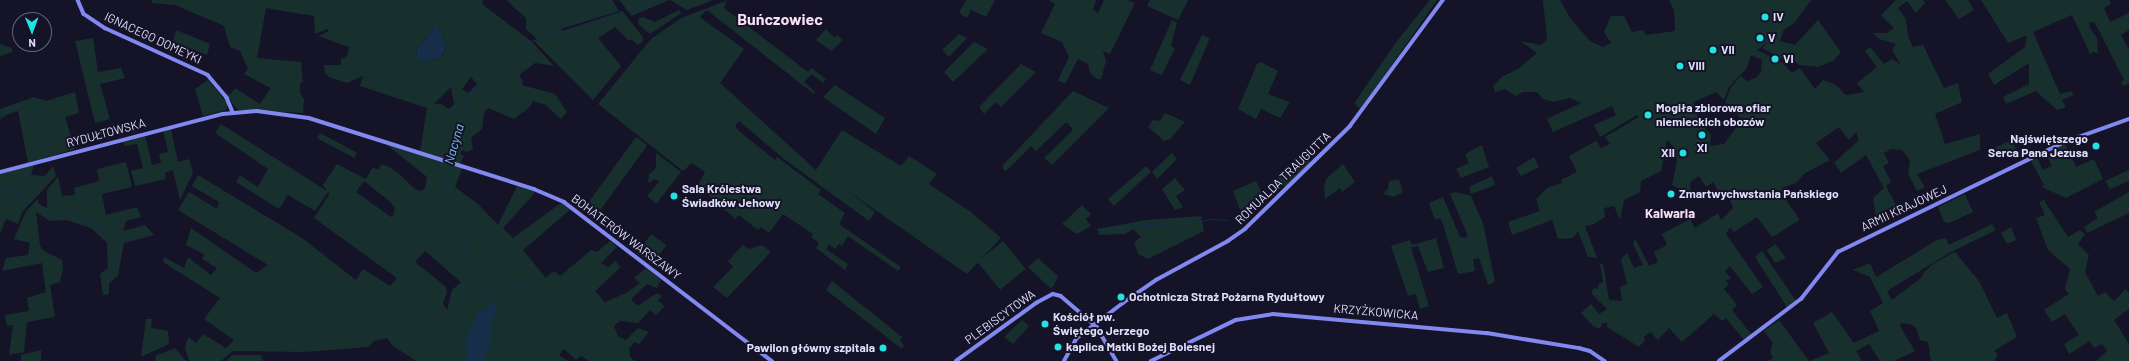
<!DOCTYPE html>
<meta charset="utf-8">
<style>
body{margin:0}
#map{position:relative;width:2129px;height:361px;overflow:hidden;background:#151327;font-family:Barlow,sans-serif}
div>[style]{position:absolute}
[style*='--x']{left:calc(var(--x)*1px);top:calc(var(--y)*1px);width:calc(var(--w)*1px);rotate:calc(var(--a)*1deg)}
.green>*{inset:0;background:#17302d;transform-origin:0 0}
.water>*{inset:0;background:#162e49}
.stream>*{height:1px;margin:-0.5px;padding:0 0.5px;transform-origin:0.5px;border-radius:0.5px;background:#162e49}
.secondary>*{height:3.5px;margin:-1.75px;padding:0 1.75px;transform-origin:1.75px;border-radius:1.75px;background:#8188ef}
.dots>*{width:11px;height:11px;translate:-50% -50%;box-sizing:border-box;border:2px solid #151327;border-radius:50%}
span{translate:-50% -50%;white-space:nowrap;text-align:center;line-height:1.15;-webkit-text-stroke:4px #151327;paint-order:stroke}
.poi-label{font-size:12px;color:#dfdefb;font-weight:700}
.left{translate:0 -50%;text-align:left}
.right{translate:-100% -50%;text-align:right}
.street-label{font-size:12px;color:#dfdefb}
.water-label{font-size:13px;color:#79c3ee;font-style:italic}
.neighbourhood-label{font-size:13px;color:#fbe0f4;font-weight:700}
.district-label{font-size:16px;color:#fbe0f4;font-weight:700}
.north{position:absolute;left:12px;top:12px;width:40px;height:40px;box-sizing:border-box;background:#151327;border:1px solid #66647c;border-radius:50%;rotate:179deg;font-size:11px;font-weight:700;line-height:16px;text-align:center;color:#dfdefb}
.north::after{content:'';display:block;margin:auto;width:14px;height:18px;background:#22e2e3;clip-path:polygon(50% 0,100% 100%,50% 72%,0 100%)}
</style>
<div id="map">
<div class="green">
<i style="clip-path:polygon(evenodd,152px 0,483px 0,482px 4px,531px 41px,554px 66px,535px 63px,519px 75px,523px 81px,522px 85px,555px 94px,567px 112px,561px 119px,546px 105px,533px 101px,530px 107px,514px 119px,488px 108px,484px 113px,482px 129px,471px 138px,473px 149px,467px 152px,462px 150px,460px 154px,464px 156px,460px 164px,420px 151px,427px 108px,360px 86px,363px 76px,347px 83px,329px 77px,325px 73px,324px 65px,341px 65px,341px 59px,347px 56px,349px 47px,318px 36px,329px 31px,327px 29px,315px 34px,314px 16px,266px 8px,257px 58px,301px 62px,303px 83px,300px 82px,300px 93px,304px 99px,303px 113px,239px 110px,235px 107px,226px 93px,230px 95px,235px 88px,260px 104px,271px 88px,244px 74px,248px 69px,240px 51px,230px 47px,224px 26px,175px 5px,152px 3px,152px 0,435px 28px,439px 28px,441px 31px,445px 45px,444px 55px,437px 59px,420px 62px,416px 57px,417px 48px,435px 28px,152px 0,471px 77px,477px 84px,468px 93px,462px 89px,471px 77px,152px 0,451px 87px,454px 104px,449px 109px,441px 104px,434px 104px,451px 87px)"></i>
<i style="clip-path:polygon(506px 0,612px 0,619px 11px,561px 29px,563px 31px,623px 12px,643px 37px,643px 41px,638px 45px,631px 39px,629px 41px,615px 27px,598px 38px,621px 66px,593px 100px,534px 41px,538px 40px,526px 29px,526px 18px)"></i>
<i style="clip-path:polygon(619px 0,669px 0,632px 16px)"></i>
<i style="clip-path:polygon(670px 0,713px 0,687px 10px)"></i>
<i style="clip-path:polygon(966px 0,995px 0,986px 17px,971px 10px,967px 18px,959px 13px)"></i>
<i style="clip-path:polygon(1049px 0,1096px 0,1093px 10px,1098px 13px,1104px 0,1128px 0,1135px 3px,1110px 54px,1103px 51px,1106px 61px,1101px 79px,1097px 79px,1090px 73px,1088px 64px,1078px 59px,1065px 84px,1058px 80px,1069px 57px,1062px 42px,1041px 33px,1055px 4px)"></i>
<i style="clip-path:polygon(1150px 0,1188px 0,1178px 20px,1147px 6px)"></i>
<i style="clip-path:polygon(1430px 0,1437px 0,1361px 109px,1354px 104px,1361px 93px,1397px 41px)"></i>
<i style="clip-path:polygon(evenodd,1543px 0,1560px 0,1570px 18px,1590px 41px,1603px 47px,1611px 43px,1604px 32px,1611px 16px,1624px 16px,1632px 32px,1644px 30px,1645px 35px,1675px 31px,1674px 10px,1669px 0,1811px 0,1795px 22px,1783px 31px,1780px 41px,1795px 45px,1818px 20px,1841px 52px,1833px 61px,1818px 67px,1799px 65px,1788px 55px,1784px 60px,1762px 48px,1768px 42px,1757px 50px,1782px 62px,1792px 73px,1800px 68px,1815px 89px,1823px 80px,1835px 84px,1846px 95px,1864px 92px,1857px 83px,1877px 67px,1865px 51px,1870px 47px,1884px 64px,1892px 59px,1901px 65px,1892px 50px,1896px 44px,1879px 39px,1873px 33px,1887px 33px,1894px 28px,1881px 15px,1896px 0,1923px 0,1925px 3px,1916px 13px,1907px 1px,1898px 8px,1906px 19px,1908px 36px,1913px 47px,1923px 45px,1944px 88px,1958px 83px,1962px 102px,1935px 114px,1945px 144px,1980px 134px,1980px 150px,1917px 174px,1925px 187px,1917px 191px,1908px 174px,1910px 161px,1902px 150px,1891px 149px,1884px 153px,1889px 163px,1883px 166px,1891px 182px,1886px 186px,1896px 205px,1876px 216px,1873px 198px,1884px 188px,1866px 155px,1841px 173px,1833px 161px,1835px 162px,1859px 140px,1856px 132px,1849px 140px,1839px 127px,1816px 143px,1830px 160px,1804px 174px,1796px 183px,1782px 188px,1788px 203px,1800px 220px,1772px 237px,1757px 217px,1734px 232px,1730px 227px,1726px 234px,1763px 287px,1752px 294px,1730px 266px,1725px 271px,1731px 278px,1726px 281px,1729px 284px,1724px 289px,1737px 305px,1732px 310px,1752px 335px,1744px 340px,1726px 318px,1722px 321px,1714px 314px,1682px 342px,1669px 328px,1658px 340px,1650px 332px,1644px 337px,1645px 340px,1639px 347px,1607px 327px,1607px 322px,1602px 324px,1600px 329px,1593px 326px,1581px 313px,1591px 304px,1599px 314px,1607px 309px,1591px 293px,1594px 288px,1598px 289px,1598px 285px,1603px 282px,1600px 264px,1603px 263px,1609px 300px,1622px 301px,1620px 287px,1627px 284px,1621px 259px,1627px 253px,1634px 268px,1643px 265px,1633px 244px,1635px 238px,1649px 266px,1658px 262px,1654px 252px,1667px 245px,1662px 234px,1690px 219px,1695px 228px,1718px 213px,1721px 220px,1733px 208px,1729px 198px,1722px 198px,1713px 182px,1706px 187px,1699px 176px,1690px 182px,1691px 195px,1672px 185px,1677px 161px,1674px 147px,1667px 140px,1661px 171px,1641px 181px,1640px 192px,1624px 200px,1620px 220px,1614px 206px,1604px 208px,1605px 217px,1592px 225px,1585px 226px,1597px 258px,1588px 257px,1578px 231px,1573px 238px,1558px 239px,1552px 220px,1512px 235px,1508px 222px,1540px 211px,1536px 199px,1547px 188px,1562px 183px,1561px 180px,1577px 172px,1569px 156px,1596px 141px,1601px 148px,1610px 144px,1605px 137px,1639px 117px,1637px 115px,1600px 137px,1594px 125px,1616px 115px,1612px 106px,1553px 132px,1547px 119px,1581px 103px,1570px 98px,1554px 102px,1543px 99px,1537px 92px,1523px 92px,1516px 96px,1505px 89px,1495px 92px,1493px 86px,1503px 76px,1518px 69px,1537px 53px,1520px 41px,1541px 45px,1547px 40px,1543px 0,1751px 55px,1762px 60px,1761px 72px,1756px 78px,1747px 81px,1741px 76px,1731px 87px,1725px 102px,1741px 118px,1738px 125px,1724px 144px,1710px 146px,1711px 135px,1699px 121px,1694px 102px,1716px 92px,1724px 100px,1729px 87px,1746px 69px,1751px 55px)"></i>
<i style="clip-path:polygon(1945px 0,1968px 0,1974px 10px,1959px 19px)"></i>
<i style="clip-path:polygon(1981px 0,2109px 0,2111px 4px,2104px 8px,2110px 22px,2129px 13px,2129px 30px,2121px 35px,2129px 50px,2129px 83px,2123px 86px,2121px 82px,2124px 80px,2095px 23px,2090px 22px,2089px 27px,2097px 38px,2098px 53px,2092px 52px,2091px 56px,2072px 15px,2033px 32px,2060px 94px,2071px 91px,2074px 95px,2062px 100px,2066px 107px,2057px 110px,2036px 91px,2006px 104px,2003px 97px,2029px 84px,2029px 63px,1994px 85px,1988px 74px,2025px 47px,2027px 35px,2008px 43px)"></i>
<i style="clip-path:polygon(726px 1px,724px 8px,808px 72px,811px 68px,826px 79px,823px 83px,812px 74px,804px 82px,815px 92px,814px 94px,707px 10px,700px 16px,701px 18px,744px 49px,720px 83px,816px 170px,842px 130px,901px 166px,909px 156px,937px 174px,929px 184px,971px 212px,1001px 238px,967px 274px,848px 191px,875px 212px,869px 221px,784px 159px,739px 121px,735px 126px,739px 131px,775px 160px,777px 157px,821px 190px,818px 194px,845px 213px,839px 224px,901px 267px,898px 271px,848px 236px,842px 246px,839px 244px,835px 249px,829px 244px,826px 249px,848px 264px,845px 270px,816px 248px,819px 243px,811px 237px,813px 234px,783px 214px,769px 233px,761px 227px,758px 230px,739px 215px,735px 219px,698px 185px,705px 172px,692px 163px,683px 171px,598px 104px,650px 40px,681px 18px)"></i>
<i style="clip-path:polygon(679px 10px,681px 13px,650px 34px,638px 24px,639px 18px,643px 17px,655px 22px)"></i>
<i style="clip-path:polygon(1172px 20px,1177px 23px,1171px 46px,1175px 48px,1162px 75px,1150px 70px)"></i>
<i style="clip-path:polygon(826px 29px,835px 38px,837px 35px,843px 40px,831px 51px,816px 40px)"></i>
<i style="clip-path:polygon(176px 30px,210px 44px,207px 55px,173px 42px)"></i>
<i style="clip-path:polygon(959px 34px,967px 38px,949px 57px,942px 50px)"></i>
<i style="clip-path:polygon(1202px 35px,1210px 38px,1190px 85px,1180px 80px)"></i>
<i style="clip-path:polygon(93px 38px,98px 72px,121px 68px,125px 78px,100px 84px,110px 119px,95px 123px,75px 41px)"></i>
<i style="clip-path:polygon(974px 42px,988px 49px,953px 82px,944px 72px)"></i>
<i style="clip-path:polygon(0 44px,12px 48px,13px 52px,0 56px)"></i>
<i style="clip-path:polygon(1261px 62px,1278px 71px,1268px 94px,1290px 102px,1280px 118px,1261px 109px,1256px 119px,1238px 109px,1257px 64px)"></i>
<i style="clip-path:polygon(1021px 64px,1036px 72px,1001px 107px,996px 102px,984px 114px,979px 107px)"></i>
<i style="clip-path:polygon(208px 80px,228px 104px,226px 110px,203px 116px,195px 89px)"></i>
<i style="clip-path:polygon(835px 85px,885px 118px,876px 134px,823px 97px)"></i>
<i style="clip-path:polygon(1073px 91px,1109px 108px,1052px 165px,1044px 158px,1073px 130px,1068px 123px,1065px 123px,1036px 151px,1031px 146px,1006px 171px,1003px 169px,1003px 165px)"></i>
<i style="clip-path:polygon(75px 92px,79px 113px,65px 117px,75px 149px,28px 163px,18px 111px,0 117px,0 109px,34px 97px,46px 101px)"></i>
<i style="clip-path:polygon(1165px 113px,1185px 122px,1170px 139px,1164px 141px,1148px 127px,1153px 120px,1160px 121px)"></i>
<i style="clip-path:polygon(evenodd,221px 124px,327px 191px,323px 185px,337px 164px,366px 179px,372px 168px,378px 169px,382px 164px,387px 166px,397px 172px,415px 189px,420px 191px,425px 188px,427px 177px,387px 145px,463px 167px,455px 187px,478px 204px,498px 225px,518px 184px,534px 189px,534px 194px,503px 228px,513px 238px,561px 203px,571px 209px,523px 250px,546px 278px,554px 271px,560px 276px,591px 250px,597px 252px,610px 241px,617px 247px,601px 263px,608px 267px,615px 261px,621px 267px,595px 291px,605px 302px,626px 293px,640px 283px,634px 278px,646px 268px,661px 280px,657px 288px,647px 284px,631px 299px,638px 306px,657px 293px,662px 296px,658px 301px,665px 306px,656px 315px,650px 310px,638px 323px,620px 321px,614px 326px,618px 336px,626px 340px,638px 328px,649px 332px,639px 344px,634px 342px,629px 349px,630px 357px,635px 361px,589px 361px,581px 356px,576px 360px,564px 349px,559px 355px,568px 361px,416px 361px,393px 346px,387px 338px,374px 341px,368px 347px,305px 352px,233px 351px,221px 361px,189px 361px,185px 347px,188px 337px,196px 343px,203px 334px,226px 348px,234px 340px,204px 319px,220px 298px,163px 262px,164px 257px,184px 268px,188px 257px,211px 275px,217px 268px,202px 259px,204px 254px,186px 245px,191px 228px,256px 273px,268px 265px,178px 210px,189px 192px,217px 209px,219px 202px,192px 186px,198px 175px,302px 238px,356px 280px,363px 269px,390px 286px,397px 278px,314px 218px,329px 195px,328px 192px,315px 211px,288px 195px,279px 209px,236px 182px,240px 175px,258px 187px,268px 169px,215px 133px,221px 124px,364px 181px,389px 201px,395px 208px,393px 215px,391px 217px,356px 192px,364px 181px,221px 124px,425px 251px,461px 282px,452px 290px,447px 310px,443px 303px,447px 293px,446px 287px,415px 262px,425px 251px)"></i>
<i style="clip-path:polygon(171px 129px,178px 162px,189px 159px,193px 173px,180px 200px,173px 170px,165px 173px,166px 179px,135px 186px,131px 171px,143px 168px,137px 144px,124px 146px,124px 142px,145px 136px,152px 165px,161px 163px,159px 154px,168px 152px,163px 130px)"></i>
<i style="left:320px;top:133px;width:42px;height:6px;rotate:28deg"></i>
<i style="left:636px;top:137px;width:14px;height:90px;rotate:36deg"></i>
<i style="left:2012px;top:140px;width:10px;height:18px;rotate:66deg"></i>
<i style="clip-path:polygon(2065px 144px,2076px 167px,2094px 159px,2103px 179px,2066px 198px,2042px 187px,2044px 185px,2031px 161px,2037px 158px,2043px 170px,2052px 166px,2046px 154px)"></i>
<i style="clip-path:polygon(1482px 145px,1489px 167px,1461px 178px,1456px 169px,1469px 163px,1465px 154px)"></i>
<i style="clip-path:polygon(656px 153px,681px 172px,656px 204px,647px 196px,659px 182px,655px 179px,648px 183px,649px 174px,656px 168px)"></i>
<i style="clip-path:polygon(1172px 153px,1177px 159px,1157px 179px,1152px 172px)"></i>
<i style="clip-path:polygon(1534px 157px,1539px 167px,1521px 176px,1516px 168px)"></i>
<i style="clip-path:polygon(1310px 160px,1311px 162px,1285px 187px,1280px 183px,1277px 174px)"></i>
<i style="clip-path:polygon(126px 162px,132px 187px,102px 194px,106px 215px,137px 207px,141px 217px,126px 221px,123px 231px,145px 225px,154px 235px,124px 243px,118px 276px,109px 283px,109px 294px,103px 295px,100px 274px,108px 268px,107px 243px,91px 228px,66px 220px,50px 221px,36px 212px,40px 246px,44px 251px,62px 260px,63px 268px,60px 282px,50px 285px,55px 317px,27px 322px,24px 352px,9px 355px,13px 325px,7px 326px,5px 315px,29px 311px,27px 298px,46px 292px,42px 263px,2px 271px,6px 258px,28px 255px,30px 243px,14px 239px,26px 211px,38px 199px,38px 203px,47px 208px,47px 190px,58px 176px,62px 196px,75px 195px,74px 188px,99px 181px,97px 169px)"></i>
<i style="clip-path:polygon(1343px 164px,1355px 182px,1342px 192px,1340px 188px,1325px 199px,1324px 186px,1326px 179px)"></i>
<i style="clip-path:polygon(34px 165px,31px 175px,45px 176px,53px 166px,56px 176px,22px 212px,18px 224px,6px 219px,0 234px,0 174px)"></i>
<i style="clip-path:polygon(1146px 166px,1151px 172px,1114px 206px,1108px 199px)"></i>
<i style="clip-path:polygon(2129px 170px,2129px 181px,2110px 189px,2105px 181px)"></i>
<i style="clip-path:polygon(1492px 176px,1495px 185px,1471px 194px,1469px 187px)"></i>
<i style="clip-path:polygon(1175px 178px,1185px 190px,1176px 196px,1183px 207px,1175px 210px,1162px 189px)"></i>
<i style="clip-path:polygon(1399px 179px,1403px 192px,1393px 197px,1383px 194px,1388px 189px,1389px 181px)"></i>
<i style="clip-path:polygon(1256px 181px,1266px 202px,1240px 210px,1233px 191px)"></i>
<i style="clip-path:polygon(1455px 192px,1471px 196px,1483px 223px,1495px 282px,1488px 285px,1479px 258px,1473px 259px,1475px 271px,1458px 274px,1443px 224px,1440px 218px,1435px 220px,1429px 203px,1443px 197px,1460px 237px,1465px 238px,1468px 236px,1450px 194px)"></i>
<i style="clip-path:polygon(2129px 192px,2129px 213px,2087px 233px,2084px 227px,2098px 218px,2094px 212px)"></i>
<i style="clip-path:polygon(1965px 194px,1973px 212px,1949px 223px,1944px 222px,1938px 207px)"></i>
<i style="clip-path:polygon(2046px 199px,2045px 202px,2068px 237px,2080px 230px,2085px 234px,2078px 244px,2089px 255px,2085px 272px,2098px 296px,2105px 292px,2114px 301px,2126px 289px,2129px 294px,2129px 309px,2114px 320px,2129px 344px,2129px 361px,2096px 361px,2107px 351px,2102px 344px,2094px 348px,2090px 341px,2069px 354px,2064px 344px,2079px 335px,2065px 314px,2052px 322px,2044px 310px,2069px 294px,2065px 289px,2070px 269px,2048px 250px,2036px 218px,2045px 215px,2039px 202px)"></i>
<i style="clip-path:polygon(1082px 205px,1091px 214px,1086px 219px,1091px 226px,1077px 234px,1062px 224px)"></i>
<i style="clip-path:polygon(1201px 216px,1204px 231px,1148px 259px,1138px 254px,1134px 242px,1141px 237px,1133px 229px,1125px 234px,1100px 235px,1097px 229px,1146px 220px)"></i>
<i style="clip-path:polygon(1992px 224px,1996px 230px,1951px 252px,1887px 291px,1892px 300px,1921px 278px,1924px 272px,1933px 264px,1955px 252px,1979px 281px,1997px 318px,2007px 313px,2017px 337px,1994px 351px,1998px 354px,1994px 361px,1931px 361px,1928px 342px,1920px 340px,1916px 328px,1910px 324px,1902px 323px,1900px 324px,1901px 328px,1915px 351px,1894px 361px,1880px 361px,1869px 344px,1856px 351px,1862px 361px,1810px 361px,1829px 353px,1813px 323px,1832px 312px,1854px 343px,1879px 331px,1870px 311px,1883px 303px,1870px 277px,1853px 270px,1870px 263px,1876px 277px,1937px 240px,1946px 238px,1949px 245px)"></i>
<i style="clip-path:polygon(2011px 227px,2016px 240px,2007px 244px,2001px 233px)"></i>
<i style="left:651px;top:234px;width:19px;height:24px;rotate:36deg"></i>
<i style="clip-path:polygon(1436px 238px,1444px 268px,1428px 272px,1418px 246px,1411px 247px,1429px 306px,1420px 309px,1416px 294px,1408px 296px,1391px 246px,1410px 240px,1412px 245px)"></i>
<i style="left:1003px;top:241px;width:36px;height:33px;rotate:51deg"></i>
<i style="clip-path:polygon(1775px 244px,1786px 258px,1775px 263px,1767px 250px)"></i>
<i style="clip-path:polygon(743px 245px,749px 249px,762px 245px,771px 252px,727px 298px,713px 287px,733px 267px,728px 261px)"></i>
<i style="clip-path:polygon(1762px 251px,1796px 301px,1787px 307px,1755px 257px)"></i>
<i style="clip-path:polygon(1038px 258px,1058px 276px,1053px 287px,1050px 288px,1028px 267px)"></i>
<i style="clip-path:polygon(832px 281px,902px 337px,900px 340px,904px 346px,902px 349px,826px 290px)"></i>
<i style="clip-path:polygon(146px 319px,152px 319px,151px 328px,168px 331px,169px 344px,141px 357px)"></i>
<i style="clip-path:polygon(1022px 320px,1029px 326px,1013px 344px,1004px 337px)"></i>
<i style="clip-path:polygon(1779px 320px,1809px 361px,1768px 361px,1773px 358px,1770px 352px,1773px 343px,1764px 331px)"></i>
<i style="clip-path:polygon(175px 348px,186px 361px,156px 361px,155px 356px)"></i>
<i style="clip-path:polygon(41px 350px,41px 361px,21px 361px,21px 355px)"></i>
<i style="clip-path:polygon(232px 355px,261px 355px,263px 361px,226px 361px)"></i>
</div>
<div class="water">
<i style="clip-path:polygon(435px 28px,438px 27px,441px 31px,445px 45px,444px 54px,437px 59px,420px 62px,416px 57px,417px 48px)"></i>
<i style="clip-path:polygon(491px 304px,495px 305px,497px 311px,492px 319px,490px 348px,484px 354px,486px 361px,466px 361px,468px 349px,465px 342px,467px 335px,480px 309px,483px 313px)"></i>
</div>
<div class="stream">
<i style="--x:627;--y:10;--w:33;--a:-18"></i>
<i style="--x:0;--y:118;--w:19;--a:-36"></i>
<i style="--x:15;--y:107;--w:15;--a:-16"></i>
<i style="--x:449;--y:161;--w:61;--a:-73.9"></i>
<i style="--x:466;--y:102;--w:9;--a:-63"></i>
<i style="--x:470;--y:94;--w:79;--a:-41.4"></i>
<i style="--x:529;--y:42;--w:98;--a:-18.4"></i>
<i style="--x:448;--y:164;--w:19;--a:99"></i>
<i style="--x:445;--y:183;--w:12;--a:59"></i>
<i style="--x:451;--y:193;--w:21;--a:85"></i>
<i style="--x:453;--y:214;--w:23;--a:59"></i>
<i style="--x:465;--y:234;--w:42;--a:80.3"></i>
<i style="--x:472;--y:275;--w:25;--a:56"></i>
<i style="--x:486;--y:296;--w:14;--a:86"></i>
<i style="--x:0;--y:184;--w:35;--a:31"></i>
<i style="--x:34;--y:204;--w:25;--a:26"></i>
<i style="--x:57;--y:215;--w:20;--a:-3"></i>
<i style="--x:77;--y:214;--w:21;--a:25"></i>
<i style="--x:96;--y:223;--w:11;--a:41"></i>
<i style="--x:1099;--y:230;--w:41;--a:-8.3"></i>
<i style="--x:1140;--y:224;--w:53;--a:-1.1"></i>
<i style="--x:1193;--y:223;--w:18;--a:-13"></i>
<i style="--x:1211;--y:219;--w:16;--a:4"></i>
<i style="--x:106;--y:281;--w:29;--a:-68"></i>
<i style="--x:117;--y:254;--w:9;--a:-96"></i>
<i style="--x:493;--y:304;--w:13;--a:-72"></i>
<i style="--x:497;--y:292;--w:15;--a:-8"></i>
<i style="--x:512;--y:290;--w:10;--a:-37"></i>
<i style="--x:520;--y:284;--w:13;--a:23"></i>
</div>
<div class="secondary">
<i style="--x:78;--y:0;--w:15;--a:67"></i>
<i style="--x:84;--y:14;--w:25;--a:34"></i>
<i style="--x:105;--y:28;--w:113;--a:24.5"></i>
<i style="--x:208;--y:75;--w:30;--a:50"></i>
<i style="--x:227;--y:98;--w:15;--a:67"></i>
<i style="--x:0;--y:172;--w:230;--a:-14.6"></i>
<i style="--x:223;--y:114;--w:34;--a:-5"></i>
<i style="--x:257;--y:111;--w:52;--a:7.7"></i>
<i style="--x:309;--y:118;--w:236;--a:17.5"></i>
<i style="--x:534;--y:189;--w:33;--a:23"></i>
<i style="--x:564;--y:202;--w:262;--a:37.4"></i>
<i style="--x:956;--y:361;--w:99;--a:-35.9"></i>
<i style="--x:1036;--y:303;--w:19;--a:-28"></i>
<i style="--x:1053;--y:294;--w:8;--a:14"></i>
<i style="--x:1061;--y:296;--w:48;--a:40.7"></i>
<i style="--x:1097;--y:327;--w:39;--a:60"></i>
<i style="--x:1064;--y:361;--w:26;--a:-61"></i>
<i style="--x:1077;--y:338;--w:58;--a:-37.3"></i>
<i style="--x:1123;--y:303;--w:40;--a:-34.9"></i>
<i style="--x:1156;--y:280;--w:82;--a:-28.4"></i>
<i style="--x:1228;--y:241;--w:21;--a:-35"></i>
<i style="--x:1245;--y:229;--w:147;--a:-44.4"></i>
<i style="--x:1350;--y:126;--w:157;--a:-53.6"></i>
<i style="--x:1151;--y:361;--w:94;--a:-25.8"></i>
<i style="--x:1236;--y:320;--w:37;--a:-9"></i>
<i style="--x:1273;--y:314;--w:215;--a:5.1"></i>
<i style="--x:1487;--y:333;--w:93;--a:9.3"></i>
<i style="--x:1579;--y:348;--w:11;--a:15"></i>
<i style="--x:1590;--y:351;--w:18;--a:34"></i>
<i style="--x:1719;--y:361;--w:103;--a:-37.1"></i>
<i style="--x:1801;--y:299;--w:60;--a:-51.8"></i>
<i style="--x:1838;--y:252;--w:252;--a:-25.9"></i>
<i style="--x:2065;--y:142;--w:68;--a:-19.8"></i>
</div>
<div class="dots">
<i style="left:1765px;top:17px;background:#22e2e3"></i>
<i style="left:1760px;top:38px;background:#22e2e3"></i>
<i style="left:1713px;top:50px;background:#22e2e3"></i>
<i style="left:1775px;top:59px;background:#22e2e3"></i>
<i style="left:1680px;top:66px;background:#22e2e3"></i>
<i style="left:1648px;top:115px;background:#22e2e3"></i>
<i style="left:1702px;top:135px;background:#22e2e3"></i>
<i style="left:2096px;top:146px;background:#22e2e3"></i>
<i style="left:1683px;top:153px;background:#22e2e3"></i>
<i style="left:1671px;top:194px;background:#22e2e3"></i>
<i style="left:674px;top:196px;background:#22e2e3"></i>
<i style="left:1121px;top:297px;background:#22e2e3"></i>
<i style="left:1045px;top:324px;background:#22e2e3"></i>
<i style="left:1058px;top:347px;background:#22e2e3"></i>
<i style="left:883px;top:348px;background:#22e2e3"></i>
</div>
<div class="poi-label">
<span class="left" style="left:1773px;top:17px">IV</span>
<span class="left" style="left:1768px;top:38px">V</span>
<span class="left" style="left:1721px;top:50px">VII</span>
<span class="left" style="left:1783px;top:59px">VI</span>
<span class="left" style="left:1688px;top:66px">VIII</span>
<span class="left" style="left:1656px;top:115px">Mogiła zbiorowa ofiar<br>niemieckich obozów</span>
<span class="right" style="left:2088px;top:146px">Najświętszego<br>Serca Pana Jezusa</span>
<span style="left:1702px;top:148px">XI</span>
<span class="right" style="left:1675px;top:153px">XII</span>
<span class="left" style="left:682px;top:196px">Sala Królestwa<br>Świadków Jehowy</span>
<span class="left" style="left:1679px;top:194px">Zmartwychwstania Pańskiego</span>
<span class="left" style="left:1129px;top:297px">Ochotnicza Straż Pożarna Rydułtowy</span>
<span class="left" style="left:1053px;top:324px">Kościół pw.<br>Świętego Jerzego</span>
<span class="left" style="left:1066px;top:347px">kaplica Matki Bożej Bolesnej</span>
<span class="right" style="left:875px;top:348px">Pawilon główny szpitala</span>
</div>
<div class="street-label">
<span style="left:153px;top:38px;rotate:25deg">IGNACEGO DOMEYKI</span>
<span style="left:106px;top:133px;rotate:-15deg">RYDUŁTOWSKA</span>
<span style="left:1283px;top:178px;rotate:-44deg">ROMUALDA TRAUGUTTA</span>
<span style="left:1904px;top:208px;rotate:-25deg">ARMII KRAJOWEJ</span>
<span style="left:626px;top:237px;rotate:37deg">BOHATERÓW WARSZAWY</span>
<span style="left:1376px;top:312px;rotate:5deg">KRZYŻKOWICKA</span>
<span style="left:1000px;top:317px;rotate:-36deg">PLEBISCYTOWA</span>
</div>
<div class="water-label">
<span style="left:454px;top:144px;rotate:-74deg">Nacyna</span>
</div>
<div class="neighbourhood-label">
<span style="left:1670px;top:213px">Kalwaria</span>
</div>
<div class="district-label">
<span style="left:780px;top:19px">Buńczowiec</span>
</div>
<div class="north">N</div>
</div>
